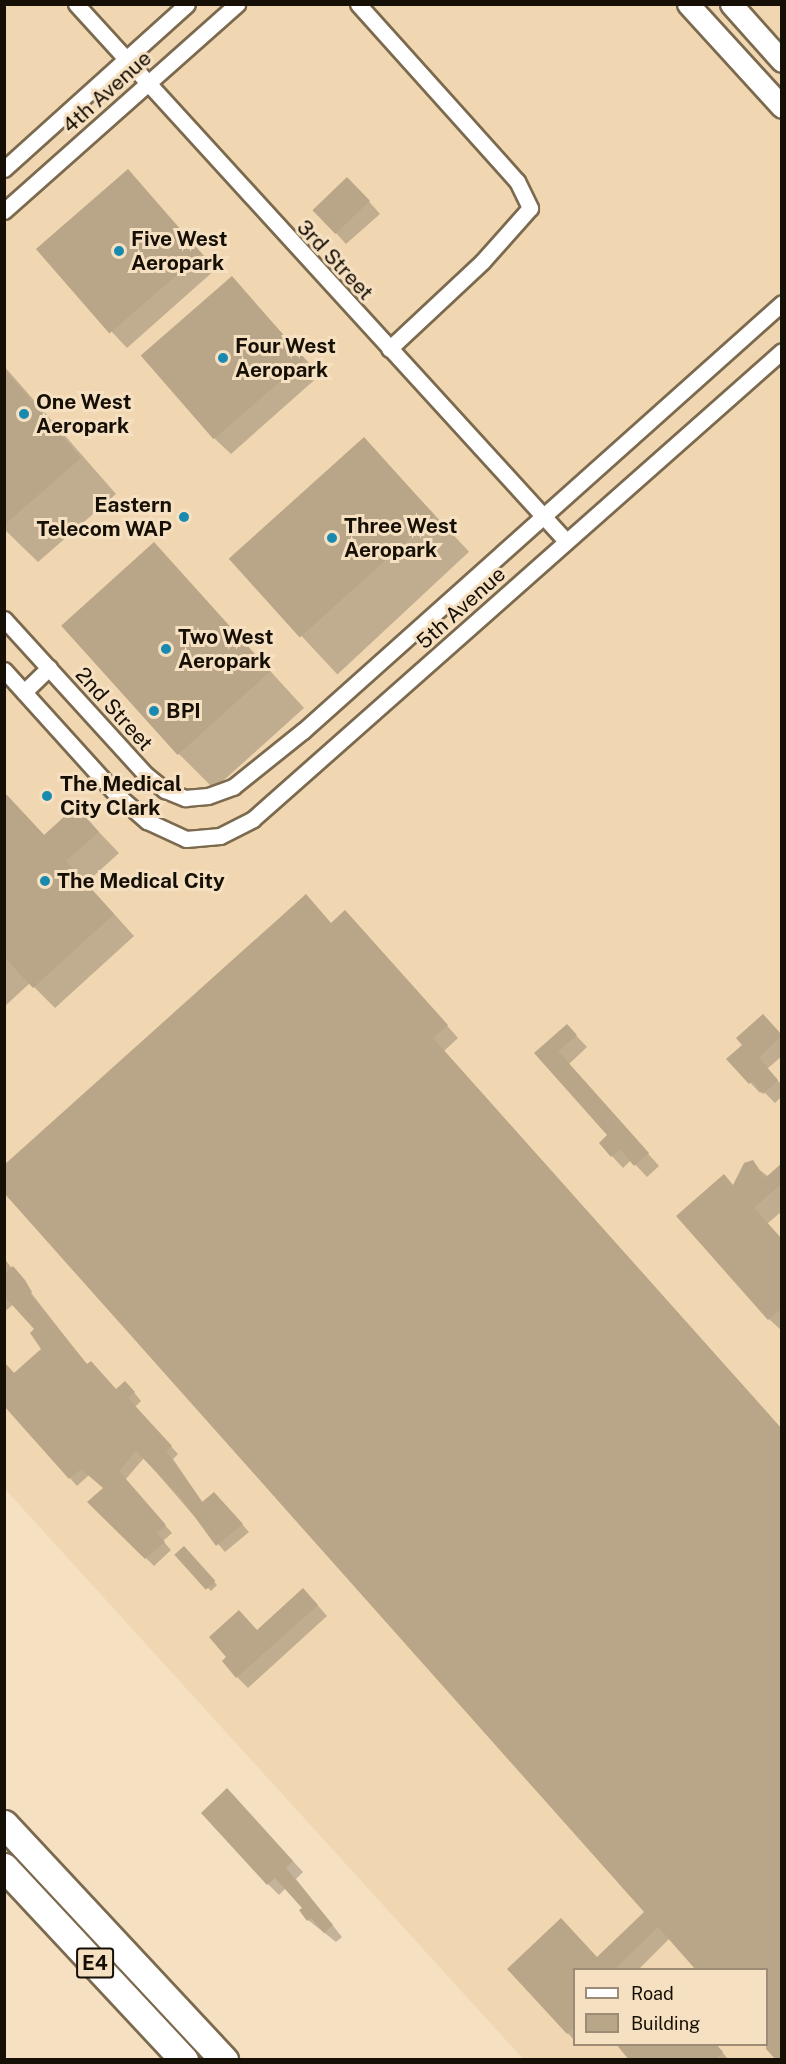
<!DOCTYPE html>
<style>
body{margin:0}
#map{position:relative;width:786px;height:2064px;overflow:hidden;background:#f6e0c2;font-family:"Public Sans",sans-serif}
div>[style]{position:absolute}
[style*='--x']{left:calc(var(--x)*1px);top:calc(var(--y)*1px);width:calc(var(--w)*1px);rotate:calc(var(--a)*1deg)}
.built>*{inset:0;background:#f0d7b2}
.shadow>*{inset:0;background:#0003;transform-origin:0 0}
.building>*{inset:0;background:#b9a588;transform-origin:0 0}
.roads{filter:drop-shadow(2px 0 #7c6a4f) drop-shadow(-2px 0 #7c6a4f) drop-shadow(0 2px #7c6a4f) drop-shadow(0 -2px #7c6a4f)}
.street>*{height:15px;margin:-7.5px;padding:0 7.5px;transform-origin:7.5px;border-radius:7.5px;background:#fff}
.secondary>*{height:21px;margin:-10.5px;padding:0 10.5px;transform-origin:10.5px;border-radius:10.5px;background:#fff}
.highway>*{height:27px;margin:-13.5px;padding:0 13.5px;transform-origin:13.5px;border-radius:13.5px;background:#fff}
.dots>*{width:16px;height:16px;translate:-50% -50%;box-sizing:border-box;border:3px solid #f6e0c2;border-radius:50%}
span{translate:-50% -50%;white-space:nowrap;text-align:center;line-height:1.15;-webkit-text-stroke:6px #f6e0c2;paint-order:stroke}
.shield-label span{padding:2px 4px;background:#f6e0c2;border:2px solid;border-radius:4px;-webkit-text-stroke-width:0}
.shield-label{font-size:20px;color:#160f05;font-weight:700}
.street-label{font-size:21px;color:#160f05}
.poi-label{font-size:21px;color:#160f05;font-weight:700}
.left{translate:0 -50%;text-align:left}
.right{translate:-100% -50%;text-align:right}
.frame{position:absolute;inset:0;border:6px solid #160f05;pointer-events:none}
.legend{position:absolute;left:573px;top:1968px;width:195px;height:78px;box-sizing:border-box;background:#f6e0c2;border:2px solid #9c8c76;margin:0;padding:8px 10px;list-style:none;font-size:18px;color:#160f05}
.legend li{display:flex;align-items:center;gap:12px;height:30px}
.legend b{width:30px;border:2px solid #9c8c76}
</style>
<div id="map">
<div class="built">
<i style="clip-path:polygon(evenodd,5px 5px,781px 5px,781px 2059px,523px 2059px,5px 1489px,5px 5px,574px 1970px,766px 1970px,766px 2044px,574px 2044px,574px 1970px)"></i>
</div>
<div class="shadow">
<i style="clip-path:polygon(128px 171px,216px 269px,127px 348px,112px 332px)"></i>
<i style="clip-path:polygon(359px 190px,380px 214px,346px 244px,314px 209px)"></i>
<i style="clip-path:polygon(232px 278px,320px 375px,231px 454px,215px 439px)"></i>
<i style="clip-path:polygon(4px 366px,116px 494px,38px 562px,4px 529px)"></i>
<i style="left:364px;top:439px;width:154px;height:180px;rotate:47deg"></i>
<i style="clip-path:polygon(154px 544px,304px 708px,214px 789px,179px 754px)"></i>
<i style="clip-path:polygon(4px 792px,45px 836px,76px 808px,119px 853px,86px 883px,134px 936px,55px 1008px,30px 983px,4px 1007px)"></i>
<i style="clip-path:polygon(332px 924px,357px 924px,458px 1038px,444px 1051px,782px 1430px,778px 2060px,765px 2044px,766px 1970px,670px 1938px,638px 1970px,574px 1970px,574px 2040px,509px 1969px,597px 1959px,647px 1912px)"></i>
<i style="clip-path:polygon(567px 1026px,587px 1047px,569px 1064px,659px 1166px,647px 1177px,631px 1160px,623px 1168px,612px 1156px,610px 1136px,537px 1053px)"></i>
<i style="clip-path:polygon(773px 1026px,782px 1036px,782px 1056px,767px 1069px,782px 1085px,782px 1096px,775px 1103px,763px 1091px,760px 1093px,728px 1059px)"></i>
<i style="clip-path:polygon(749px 1162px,769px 1177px,782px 1174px,782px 1211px,767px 1224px,782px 1240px,782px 1331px,769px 1319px,734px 1186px)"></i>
<i style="clip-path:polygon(4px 1258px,88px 1366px,117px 1390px,132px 1390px,141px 1401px,135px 1407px,178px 1454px,173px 1459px,203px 1503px,221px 1501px,249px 1532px,225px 1552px,144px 1458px,125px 1480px,172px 1533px,163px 1541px,171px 1550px,154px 1566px,89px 1502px,104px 1488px,89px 1475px,77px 1486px,4px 1403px,4px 1362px,15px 1374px,43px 1349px,36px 1330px,14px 1304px,4px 1312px)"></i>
<i style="clip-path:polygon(184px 1548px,217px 1585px,211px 1591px,176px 1555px)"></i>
<i style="clip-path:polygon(314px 1601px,327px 1616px,248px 1688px,237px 1677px,228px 1657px,257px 1631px)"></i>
<i style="clip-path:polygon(238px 1801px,303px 1872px,296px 1879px,342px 1937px,336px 1942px,308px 1920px,304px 1908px,286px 1888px,279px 1895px,268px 1884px)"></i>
<i style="clip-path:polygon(715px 2044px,729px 2060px,631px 2060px)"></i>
</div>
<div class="building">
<i style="left:128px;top:169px;width:112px;height:122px;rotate:49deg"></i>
<i style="left:347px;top:177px;width:33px;height:48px;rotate:46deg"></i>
<i style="left:232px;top:276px;width:111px;height:121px;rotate:49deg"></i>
<i style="clip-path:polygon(4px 369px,81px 458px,4px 525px)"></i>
<i style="left:364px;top:437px;width:106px;height:182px;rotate:48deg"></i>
<i style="left:154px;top:542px;width:174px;height:125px;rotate:48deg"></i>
<i style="clip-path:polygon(4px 792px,44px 835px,76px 806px,99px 832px,66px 861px,114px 914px,33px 988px,4px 957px)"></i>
<i style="clip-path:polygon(306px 894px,331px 923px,345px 910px,448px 1025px,433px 1038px,782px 1429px,782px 2060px,776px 2060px,766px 2049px,766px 1970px,696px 1970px,658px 1927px,614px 1970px,574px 1970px,574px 2027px,567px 2034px,507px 1969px,561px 1918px,597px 1957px,644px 1912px,4px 1193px,4px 1165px)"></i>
<i style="clip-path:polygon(763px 1014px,782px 1035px,759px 1058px,778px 1080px,763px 1094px,752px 1081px,749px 1084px,726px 1059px,742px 1045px,736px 1038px)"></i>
<i style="clip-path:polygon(567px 1024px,577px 1035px,558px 1051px,649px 1153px,634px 1166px,620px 1149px,611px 1157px,599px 1143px,607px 1135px,534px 1053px)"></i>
<i style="clip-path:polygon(753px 1160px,765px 1178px,782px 1163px,782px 1183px,754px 1208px,782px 1239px,782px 1308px,768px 1320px,676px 1216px,724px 1174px,733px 1185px,744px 1163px)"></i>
<i style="clip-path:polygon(13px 1266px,25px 1280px,32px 1292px,30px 1294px,87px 1364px,91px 1361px,116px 1389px,125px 1381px,135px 1392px,128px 1398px,172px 1446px,166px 1451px,202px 1502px,214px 1492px,243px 1524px,216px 1546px,181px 1498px,136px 1451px,119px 1471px,166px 1525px,157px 1533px,165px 1542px,145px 1559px,87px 1502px,103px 1488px,81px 1469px,69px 1479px,4px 1406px,4px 1362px,14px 1373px,41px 1349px,30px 1333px,34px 1329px,4px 1296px,4px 1274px)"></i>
<i style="left:184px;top:1546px;width:47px;height:13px;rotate:48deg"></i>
<i style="clip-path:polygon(303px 1588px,318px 1605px,236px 1678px,222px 1661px,226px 1657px,209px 1637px,239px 1610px,257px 1630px)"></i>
<i style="clip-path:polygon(227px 1788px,293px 1861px,286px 1868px,333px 1925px,324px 1933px,311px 1918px,307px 1921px,299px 1910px,302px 1908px,275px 1878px,267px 1885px,201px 1813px)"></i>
<i style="clip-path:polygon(616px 2044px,716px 2044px,723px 2052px,715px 2060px,629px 2060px)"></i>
</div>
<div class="roads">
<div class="street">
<i style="--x:76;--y:4;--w:727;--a:47.62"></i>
<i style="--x:358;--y:4;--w:238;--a:48.1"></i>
<i style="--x:517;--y:181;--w:30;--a:64"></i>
<i style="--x:530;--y:208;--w:72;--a:131.6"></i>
<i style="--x:482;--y:262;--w:127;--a:136.9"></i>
<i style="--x:4;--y:169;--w:246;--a:-42"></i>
<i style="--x:4;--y:211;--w:312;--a:-41.6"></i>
<i style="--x:4;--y:619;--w:210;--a:47.7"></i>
<i style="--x:145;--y:774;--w:26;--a:39"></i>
<i style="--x:165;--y:790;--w:22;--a:22"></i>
<i style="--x:185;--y:798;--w:23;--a:-5"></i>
<i style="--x:208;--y:796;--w:27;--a:-20"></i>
<i style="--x:233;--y:787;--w:90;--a:-38.7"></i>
<i style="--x:303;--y:731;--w:642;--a:-41.78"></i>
<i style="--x:4;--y:670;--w:169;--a:47.9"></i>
<i style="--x:117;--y:795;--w:40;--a:41"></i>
<i style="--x:147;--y:821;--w:43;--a:24.8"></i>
<i style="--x:186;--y:839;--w:34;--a:-5"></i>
<i style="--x:220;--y:836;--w:37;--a:-27"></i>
<i style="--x:253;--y:819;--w:706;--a:-41.5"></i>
<i style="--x:24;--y:692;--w:35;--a:-44"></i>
</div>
<div class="secondary">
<i style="--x:688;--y:4;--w:139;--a:47.6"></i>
<i style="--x:731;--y:4;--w:76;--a:48.2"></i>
</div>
<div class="highway">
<i style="--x:4;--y:1824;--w:323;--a:47"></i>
<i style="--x:4;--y:1867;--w:264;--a:47"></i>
</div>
</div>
<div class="dots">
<i style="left:119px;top:251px;background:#198aaf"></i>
<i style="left:223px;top:358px;background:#198aaf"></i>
<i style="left:24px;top:414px;background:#198aaf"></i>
<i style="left:184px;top:517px;background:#198aaf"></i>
<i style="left:332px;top:538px;background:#198aaf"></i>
<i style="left:166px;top:649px;background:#198aaf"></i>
<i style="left:154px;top:711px;background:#198aaf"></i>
<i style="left:47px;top:796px;background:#198aaf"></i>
<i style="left:45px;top:881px;background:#198aaf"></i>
</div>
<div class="shield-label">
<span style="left:95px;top:1963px">E4</span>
</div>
<div class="street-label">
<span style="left:107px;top:92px;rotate:-42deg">4th Avenue</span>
<span style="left:335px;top:260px;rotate:47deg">3rd Street</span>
<span style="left:461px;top:608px;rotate:-42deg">5th Avenue</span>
<span style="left:114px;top:709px;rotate:48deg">2nd Street</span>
</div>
<div class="poi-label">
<span class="left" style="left:131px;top:251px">Five West<br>Aeropark</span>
<span class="left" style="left:235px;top:358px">Four West<br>Aeropark</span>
<span class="left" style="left:36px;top:414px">One West<br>Aeropark</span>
<span class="right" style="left:172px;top:517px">Eastern<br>Telecom WAP</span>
<span class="left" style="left:344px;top:538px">Three West<br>Aeropark</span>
<span class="left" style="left:178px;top:649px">Two West<br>Aeropark</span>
<span class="left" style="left:166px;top:711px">BPI</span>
<span class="left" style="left:60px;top:796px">The Medical<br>City Clark</span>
<span class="left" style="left:57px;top:881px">The Medical City</span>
</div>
<div class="frame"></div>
<ul class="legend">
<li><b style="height:8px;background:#fff"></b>Road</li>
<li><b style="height:16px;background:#b9a588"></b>Building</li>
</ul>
</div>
